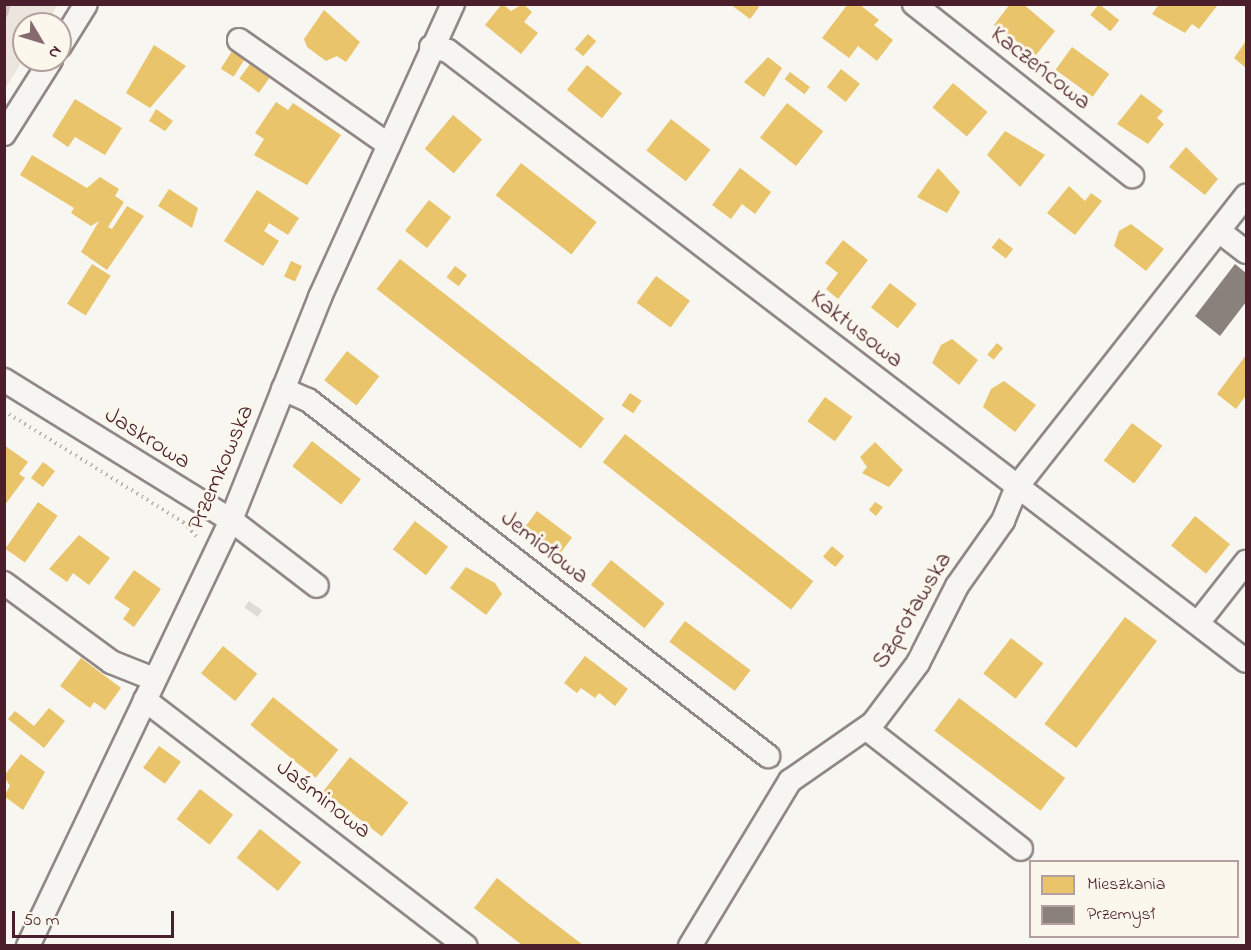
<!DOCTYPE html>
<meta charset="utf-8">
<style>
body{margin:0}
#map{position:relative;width:1251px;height:950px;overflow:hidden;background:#f8f6f0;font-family:"Indie Flower",sans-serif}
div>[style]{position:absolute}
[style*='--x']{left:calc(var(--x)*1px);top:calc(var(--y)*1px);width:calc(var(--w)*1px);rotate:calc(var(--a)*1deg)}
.green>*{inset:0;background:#ece5de}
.homes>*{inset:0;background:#e9c46a;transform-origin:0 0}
.industry>*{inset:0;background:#8a817c}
.stream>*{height:7px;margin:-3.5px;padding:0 3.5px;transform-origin:3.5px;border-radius:3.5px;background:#d0c3bf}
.building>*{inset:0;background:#dedad7;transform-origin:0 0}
.path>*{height:4px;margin-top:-2px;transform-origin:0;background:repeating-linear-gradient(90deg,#b8b3b1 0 1.5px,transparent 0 6px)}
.roads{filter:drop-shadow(2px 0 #918787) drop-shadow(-2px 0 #918787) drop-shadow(0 2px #918787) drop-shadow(0 -2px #918787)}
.minor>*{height:22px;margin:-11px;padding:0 11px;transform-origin:11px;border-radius:11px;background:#f6f5f1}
span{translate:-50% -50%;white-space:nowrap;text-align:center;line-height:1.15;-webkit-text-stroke:6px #fbf7ec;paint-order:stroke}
.street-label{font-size:24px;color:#4a1f2b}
.frame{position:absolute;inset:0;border:6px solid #4a1f2b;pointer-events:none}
.legend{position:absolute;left:1029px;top:860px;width:210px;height:78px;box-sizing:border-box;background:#fbf7ec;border:2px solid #b4a19f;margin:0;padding:8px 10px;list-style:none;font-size:18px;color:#4a1f2b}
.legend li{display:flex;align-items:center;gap:12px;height:30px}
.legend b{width:30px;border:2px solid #b4a19f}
.north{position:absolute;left:12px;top:12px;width:60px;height:60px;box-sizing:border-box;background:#fbf7ec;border:2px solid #b4a19f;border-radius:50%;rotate:128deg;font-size:16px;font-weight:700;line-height:24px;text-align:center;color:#4a1f2b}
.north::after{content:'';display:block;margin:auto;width:21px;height:27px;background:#876a70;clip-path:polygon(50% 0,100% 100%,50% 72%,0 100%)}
.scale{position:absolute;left:12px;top:911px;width:162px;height:27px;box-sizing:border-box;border:3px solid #4a1f2b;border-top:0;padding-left:8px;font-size:18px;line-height:21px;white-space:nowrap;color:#4a1f2b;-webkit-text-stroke:4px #fbf7ec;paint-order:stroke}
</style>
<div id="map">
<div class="green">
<i style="clip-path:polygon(5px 4px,58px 5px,45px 24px,24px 24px,24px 58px,5px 89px)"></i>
</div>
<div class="homes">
<i style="clip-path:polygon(502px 4px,511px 11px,523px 4px,532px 12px,524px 22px,538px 33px,521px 54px,485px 25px)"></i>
<i style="clip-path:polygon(730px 4px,756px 4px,759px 7px,750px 19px)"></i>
<i style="clip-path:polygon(848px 4px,859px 4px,879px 20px,874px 25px,893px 40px,877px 61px,858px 46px,849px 58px,822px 38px)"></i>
<i style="clip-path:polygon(1010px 4px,1023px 4px,1055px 31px,1036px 55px,994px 25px)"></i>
<i style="left:1099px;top:4px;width:26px;height:14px;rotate:39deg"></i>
<i style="clip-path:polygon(1159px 4px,1214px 4px,1217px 6px,1199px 29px,1192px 24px,1185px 33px,1152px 14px)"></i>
<i style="clip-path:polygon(324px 10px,360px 42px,346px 62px,337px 56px,326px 61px,307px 47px,304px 39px)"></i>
<i style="left:588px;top:34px;width:11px;height:20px;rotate:41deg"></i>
<i style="clip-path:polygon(1246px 41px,1246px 68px,1234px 58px)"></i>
<i style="clip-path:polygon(154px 45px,186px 66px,150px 108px,126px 93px)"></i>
<i style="left:1072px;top:47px;width:46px;height:28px;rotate:36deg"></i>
<i style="left:232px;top:51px;width:15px;height:21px;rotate:32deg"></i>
<i style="clip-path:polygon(768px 57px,782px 68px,764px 97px,744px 82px)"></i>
<i style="left:250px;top:64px;width:24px;height:18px;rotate:36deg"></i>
<i style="left:587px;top:65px;width:45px;height:32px;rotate:39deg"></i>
<i style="left:841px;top:69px;width:24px;height:23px;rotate:38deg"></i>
<i style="left:790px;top:72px;width:25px;height:9px;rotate:37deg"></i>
<i style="left:953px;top:83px;width:45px;height:32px;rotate:40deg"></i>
<i style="clip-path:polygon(1141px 94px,1163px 111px,1157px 118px,1164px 124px,1148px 144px,1117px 124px)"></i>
<i style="clip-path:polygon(75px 99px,122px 128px,105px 155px,75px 137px,68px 147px,52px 136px)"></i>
<i style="clip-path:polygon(276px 102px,288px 110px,293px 103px,341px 135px,307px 185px,254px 155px,264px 139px,255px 133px)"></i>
<i style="left:787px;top:103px;width:46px;height:44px;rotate:38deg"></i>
<i style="clip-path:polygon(156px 109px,173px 121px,165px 131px,149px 121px)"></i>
<i style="left:453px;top:115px;width:38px;height:44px;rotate:40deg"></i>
<i style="left:671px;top:119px;width:50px;height:40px;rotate:38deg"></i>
<i style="clip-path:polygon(1005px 131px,1045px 155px,1020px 187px,987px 155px)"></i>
<i style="clip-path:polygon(1186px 147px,1218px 179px,1205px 195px,1169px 167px)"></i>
<i style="clip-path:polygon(32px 155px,87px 188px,100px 177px,119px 189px,115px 196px,124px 202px,108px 227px,112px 229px,127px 206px,144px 216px,107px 270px,81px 252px,99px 221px,91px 226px,71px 213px,74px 208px,20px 175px)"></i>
<i style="left:521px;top:163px;width:96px;height:41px;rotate:38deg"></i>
<i style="clip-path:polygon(740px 168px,771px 192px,755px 214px,742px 204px,731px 219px,712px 205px)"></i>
<i style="clip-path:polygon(938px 168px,960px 192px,947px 213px,917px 197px)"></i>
<i style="clip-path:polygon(1069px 186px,1085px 201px,1091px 193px,1102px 201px,1075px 235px,1047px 213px)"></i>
<i style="clip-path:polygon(169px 189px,198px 208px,192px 228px,158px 206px)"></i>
<i style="clip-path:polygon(257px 190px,299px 218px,288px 235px,269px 223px,264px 231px,279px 241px,263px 266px,224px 241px)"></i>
<i style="left:429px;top:200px;width:28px;height:39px;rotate:38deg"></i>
<i style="clip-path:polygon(1131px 224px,1164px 249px,1146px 271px,1114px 246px,1119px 231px)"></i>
<i style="left:999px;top:238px;width:18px;height:12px;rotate:38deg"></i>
<i style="clip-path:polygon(843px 240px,868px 260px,838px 299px,826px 289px,838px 273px,825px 263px)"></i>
<i style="left:400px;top:259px;width:259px;height:38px;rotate:38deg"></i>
<i style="left:291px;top:261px;width:12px;height:17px;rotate:24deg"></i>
<i style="left:92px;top:264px;width:22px;height:47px;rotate:32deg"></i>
<i style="left:455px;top:266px;width:15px;height:14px;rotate:37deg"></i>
<i style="left:656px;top:276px;width:42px;height:33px;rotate:36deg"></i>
<i style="left:890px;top:283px;width:34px;height:31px;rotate:38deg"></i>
<i style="clip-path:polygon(952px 339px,978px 360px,959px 385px,932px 363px,941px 345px)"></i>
<i style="left:997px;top:343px;width:8px;height:15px;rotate:40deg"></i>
<i style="left:347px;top:351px;width:41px;height:37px;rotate:38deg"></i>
<i style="clip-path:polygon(1246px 355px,1246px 395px,1236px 409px,1217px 394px)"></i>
<i style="clip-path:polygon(1004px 381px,1036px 405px,1015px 432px,983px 407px,991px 389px)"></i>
<i style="left:630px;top:393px;width:14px;height:15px;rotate:34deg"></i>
<i style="left:825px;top:397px;width:34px;height:30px;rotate:36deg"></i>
<i style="left:1132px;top:423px;width:38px;height:47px;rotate:37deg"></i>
<i style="left:625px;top:434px;width:239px;height:36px;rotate:38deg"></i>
<i style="left:312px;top:441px;width:62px;height:32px;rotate:38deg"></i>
<i style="clip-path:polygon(875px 442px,903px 470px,889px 487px,862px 473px,867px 467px,860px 457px)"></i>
<i style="clip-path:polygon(4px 445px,28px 462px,19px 474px,25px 478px,4px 506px)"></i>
<i style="left:43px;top:462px;width:15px;height:20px;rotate:37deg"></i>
<i style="left:38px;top:502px;width:24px;height:57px;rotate:35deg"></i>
<i style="clip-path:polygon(875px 502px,883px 507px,876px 516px,869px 510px)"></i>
<i style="left:537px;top:511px;width:44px;height:24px;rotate:37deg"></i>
<i style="left:1195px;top:516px;width:45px;height:38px;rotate:39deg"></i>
<i style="left:415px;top:521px;width:42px;height:36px;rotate:38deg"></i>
<i style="clip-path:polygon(79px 535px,110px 558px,89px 585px,73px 573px,67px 582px,49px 569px)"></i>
<i style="left:832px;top:546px;width:16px;height:14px;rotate:40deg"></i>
<i style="left:611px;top:560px;width:69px;height:32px;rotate:39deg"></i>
<i style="clip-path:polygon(466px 567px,495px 583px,502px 594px,486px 615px,450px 588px)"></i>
<i style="clip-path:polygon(134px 570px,161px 589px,134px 627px,123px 619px,130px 609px,114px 598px)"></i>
<i style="left:1125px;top:617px;width:40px;height:134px;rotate:37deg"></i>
<i style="left:685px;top:621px;width:82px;height:26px;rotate:37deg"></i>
<i style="left:1011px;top:638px;width:41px;height:45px;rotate:38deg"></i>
<i style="left:223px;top:646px;width:44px;height:35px;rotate:39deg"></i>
<i style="clip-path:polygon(585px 656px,628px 689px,615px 706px,599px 693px,595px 698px,581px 688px,577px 693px,564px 683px)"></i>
<i style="clip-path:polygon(81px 658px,121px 688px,105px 710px,94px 702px,90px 708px,60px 686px)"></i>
<i style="left:273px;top:697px;width:84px;height:36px;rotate:39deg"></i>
<i style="left:959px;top:698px;width:133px;height:41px;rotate:37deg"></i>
<i style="clip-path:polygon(49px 708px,65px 721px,44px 748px,8px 719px,15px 711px,34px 726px)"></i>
<i style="left:159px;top:746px;width:27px;height:27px;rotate:36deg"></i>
<i style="clip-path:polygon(21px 754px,45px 772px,23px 810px,4px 796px,10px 786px,4px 776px)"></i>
<i style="left:350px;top:757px;width:74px;height:43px;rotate:38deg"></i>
<i style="left:200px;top:789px;width:42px;height:38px;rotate:38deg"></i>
<i style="left:260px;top:829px;width:53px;height:37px;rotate:39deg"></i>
<i style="clip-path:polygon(497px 878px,528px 903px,583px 945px,522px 945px,474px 908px)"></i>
</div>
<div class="industry">
<i style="clip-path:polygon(1235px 264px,1246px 273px,1246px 302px,1220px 336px,1195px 316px)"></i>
</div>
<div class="stream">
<i style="--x:4;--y:13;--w:9;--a:-72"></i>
</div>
<div class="building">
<i style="left:249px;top:601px;width:16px;height:8px;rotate:35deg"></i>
</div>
<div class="path">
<i style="--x:4;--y:411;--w:211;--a:31.8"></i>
<i style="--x:183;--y:522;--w:22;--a:47"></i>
</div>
<div class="roads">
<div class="minor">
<i style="--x:914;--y:4;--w:278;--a:38.3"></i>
<i style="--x:239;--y:40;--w:183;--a:35"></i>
<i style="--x:60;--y:46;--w:49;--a:-58.2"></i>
<i style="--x:431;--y:47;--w:17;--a:13"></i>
<i style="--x:448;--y:51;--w:1004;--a:37.39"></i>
<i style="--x:4;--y:134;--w:88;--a:-57.6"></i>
<i style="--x:1219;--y:231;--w:34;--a:38"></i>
<i style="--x:4;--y:380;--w:267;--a:31.7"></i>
<i style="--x:231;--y:520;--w:108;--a:37.5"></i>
<i style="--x:283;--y:389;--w:27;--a:24"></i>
<i style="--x:308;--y:400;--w:582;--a:37.74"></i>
<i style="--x:4;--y:583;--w:133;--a:36.4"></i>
<i style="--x:111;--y:662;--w:46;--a:21.6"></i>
<i style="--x:1198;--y:623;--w:78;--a:-51.8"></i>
<i style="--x:145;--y:700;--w:404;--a:37.5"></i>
<i style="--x:867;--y:729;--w:195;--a:37.9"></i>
<i style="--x:28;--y:946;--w:472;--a:-64.5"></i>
<i style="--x:231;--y:520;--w:240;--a:-68.2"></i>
<i style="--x:320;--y:297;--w:322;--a:-65.6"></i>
<i style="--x:690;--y:946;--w:193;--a:-58.8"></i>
<i style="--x:790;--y:781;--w:101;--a:-34.9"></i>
<i style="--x:873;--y:723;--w:75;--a:-53.1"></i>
<i style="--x:918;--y:663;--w:86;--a:-63.1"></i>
<i style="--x:957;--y:586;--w:80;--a:-54.7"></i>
<i style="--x:1003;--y:521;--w:35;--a:-68"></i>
<i style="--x:1016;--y:488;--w:372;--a:-51.8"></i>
</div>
</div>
<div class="street-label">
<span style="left:1040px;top:69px;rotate:38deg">Kaczeńcowa</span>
<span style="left:856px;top:330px;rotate:38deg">Kaktusowa</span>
<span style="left:147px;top:439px;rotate:32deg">Jaskrowa</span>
<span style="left:222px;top:468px;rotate:-67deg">Przemkowska</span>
<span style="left:544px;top:548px;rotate:38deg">Jemiołowa</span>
<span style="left:913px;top:611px;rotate:-59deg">Szprotawska</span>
<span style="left:323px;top:800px;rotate:38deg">Jaśminowa</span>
</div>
<div class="frame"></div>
<ul class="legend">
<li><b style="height:16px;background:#e9c46a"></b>Mieszkania</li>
<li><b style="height:16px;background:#8a817c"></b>Przemysł</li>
</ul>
<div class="north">N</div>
<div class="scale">50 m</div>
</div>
